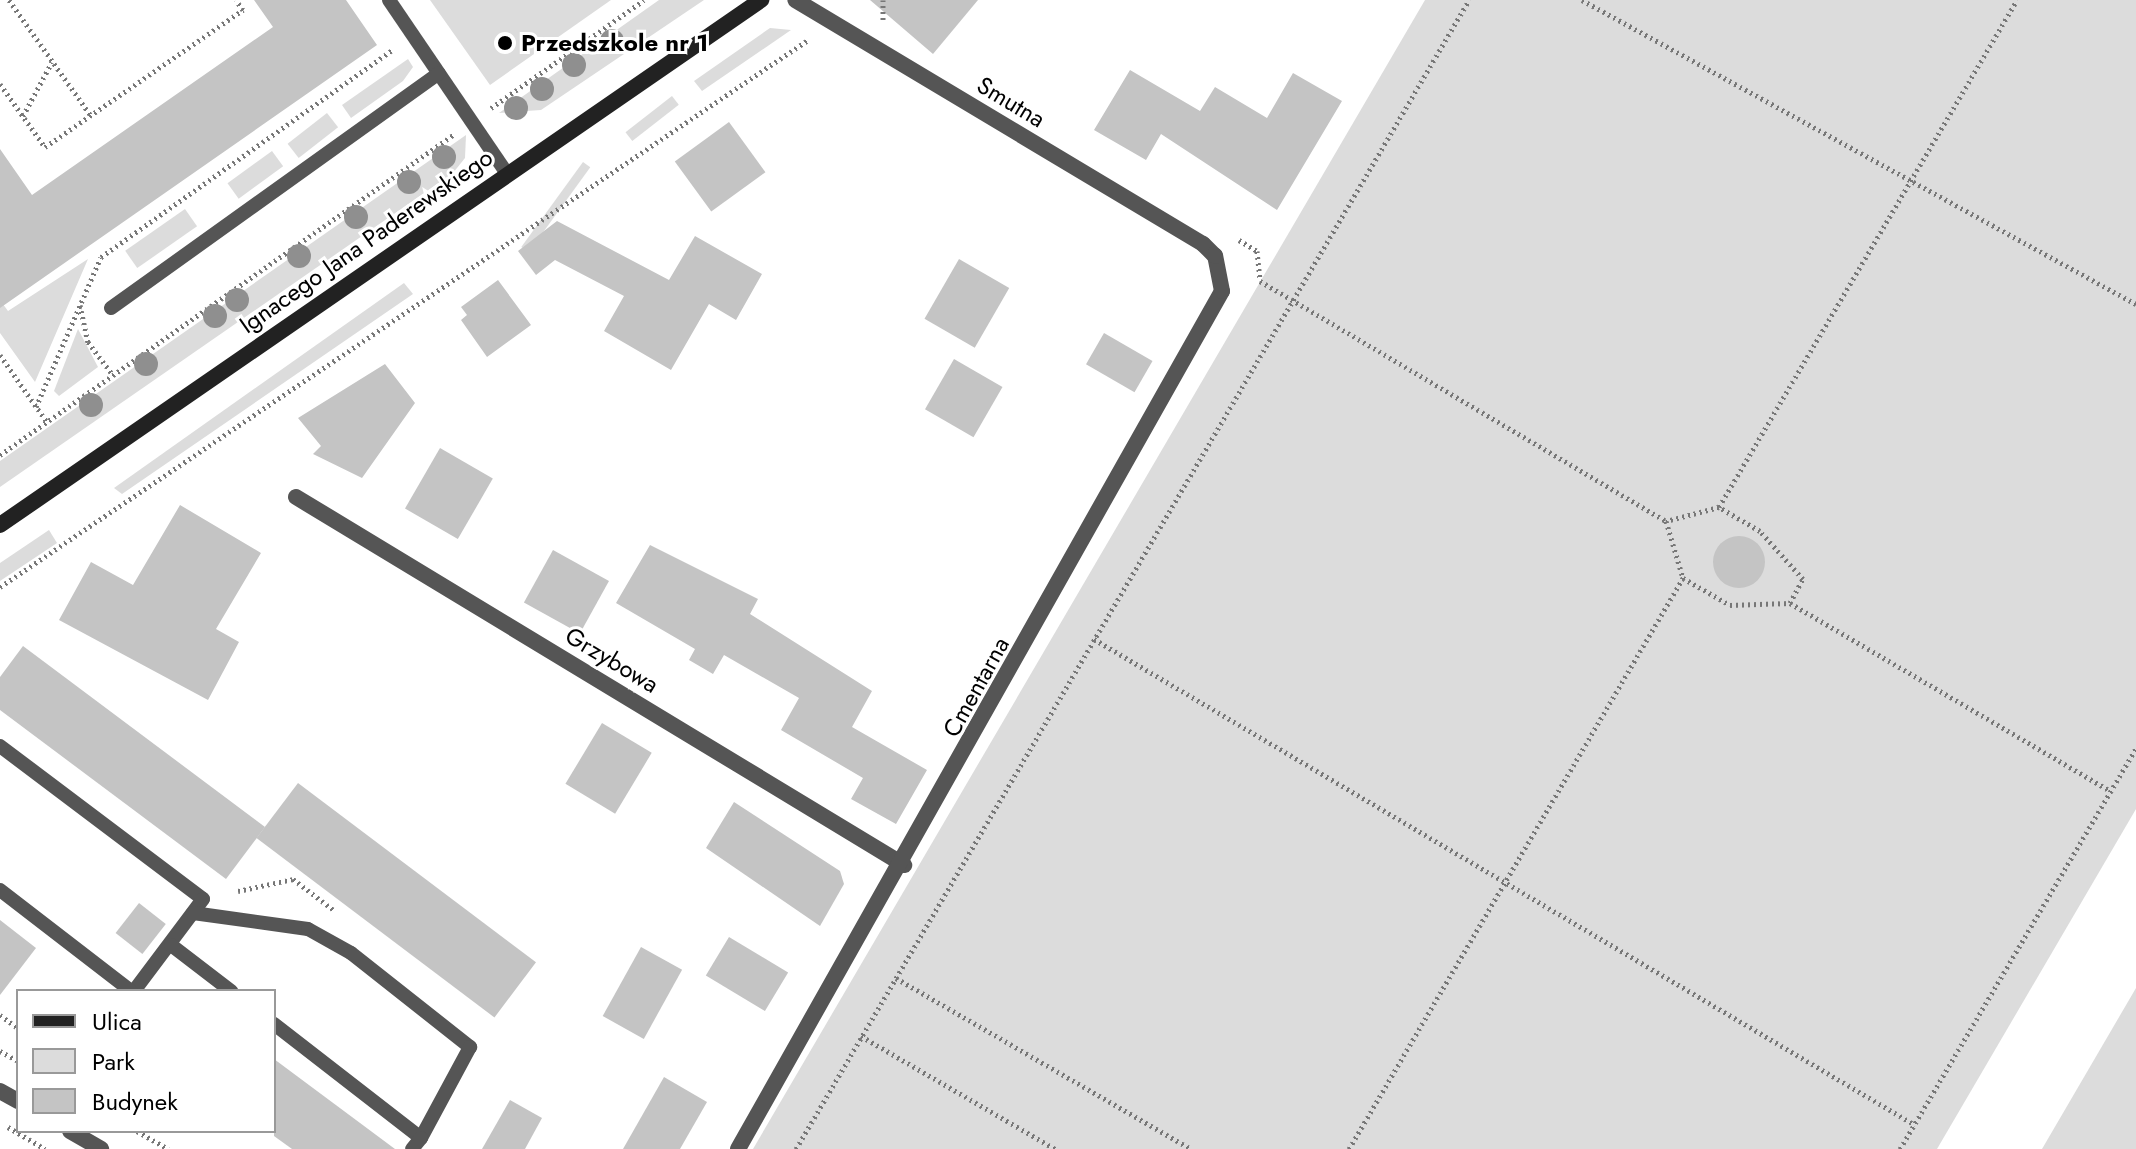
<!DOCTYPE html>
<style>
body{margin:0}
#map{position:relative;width:2136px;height:1149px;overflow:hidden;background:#fff;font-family:Jost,sans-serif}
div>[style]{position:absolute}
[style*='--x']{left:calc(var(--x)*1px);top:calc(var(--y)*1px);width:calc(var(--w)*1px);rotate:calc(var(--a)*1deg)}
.green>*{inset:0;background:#dcdcdc;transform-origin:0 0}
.building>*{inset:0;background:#c4c4c4;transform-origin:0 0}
.round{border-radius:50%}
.path>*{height:5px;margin-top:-2.5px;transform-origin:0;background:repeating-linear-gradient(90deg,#777 0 2px,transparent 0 6px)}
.service>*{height:14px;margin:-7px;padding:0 7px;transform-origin:7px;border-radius:7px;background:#555}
.minor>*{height:16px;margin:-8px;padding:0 8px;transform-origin:8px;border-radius:8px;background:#555}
.tertiary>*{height:16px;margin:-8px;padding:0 8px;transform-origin:8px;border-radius:8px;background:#555}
.secondary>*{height:16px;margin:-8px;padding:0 8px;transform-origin:8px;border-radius:8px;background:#222}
.trees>*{width:24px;height:24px;margin:-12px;border-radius:50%;background:#8f8f8f}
.dots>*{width:22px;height:22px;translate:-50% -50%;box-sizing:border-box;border:4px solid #fff;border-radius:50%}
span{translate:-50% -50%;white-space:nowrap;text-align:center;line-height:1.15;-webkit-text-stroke:6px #fff;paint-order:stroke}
.poi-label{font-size:24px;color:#000;font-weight:700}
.left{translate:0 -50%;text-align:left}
.street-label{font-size:24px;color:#000}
.legend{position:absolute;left:16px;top:989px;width:260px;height:144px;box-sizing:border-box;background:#fff;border:2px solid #999;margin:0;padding:10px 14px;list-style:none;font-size:24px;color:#000}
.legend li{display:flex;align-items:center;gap:16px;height:40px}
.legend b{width:40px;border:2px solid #999}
</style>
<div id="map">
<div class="green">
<i style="clip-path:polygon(430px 0,611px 0,490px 85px)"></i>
<i style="clip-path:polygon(659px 0,704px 0,541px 110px,499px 113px)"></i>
<i style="clip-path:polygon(1425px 0,2136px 0,2136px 809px,1937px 1149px,753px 1149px)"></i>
<i style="clip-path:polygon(770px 28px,791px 30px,702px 91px,694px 81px)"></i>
<i style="clip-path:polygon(408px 59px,413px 67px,403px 81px,351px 118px,342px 105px)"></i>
<i style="left:672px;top:96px;width:11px;height:59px;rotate:52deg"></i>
<i style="left:327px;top:113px;width:18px;height:50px;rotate:52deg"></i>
<i style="clip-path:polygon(466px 135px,465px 158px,453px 173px,0 487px,0 461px)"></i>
<i style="left:272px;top:151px;width:19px;height:55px;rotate:54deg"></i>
<i style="left:583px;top:162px;width:9px;height:105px;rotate:36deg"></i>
<i style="left:185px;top:209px;width:21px;height:73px;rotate:55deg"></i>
<i style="clip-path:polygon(88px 259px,35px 382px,0 333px,0 300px,8px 311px)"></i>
<i style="clip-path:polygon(404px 283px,413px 294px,122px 494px,114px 488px)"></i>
<i style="clip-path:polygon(78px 329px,98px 367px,59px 396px,54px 391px)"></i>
<i style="clip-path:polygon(49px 530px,57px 543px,0 581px,0 563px)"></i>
<i style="clip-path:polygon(2136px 988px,2136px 1149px,2042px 1149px)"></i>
</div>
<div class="building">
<i style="clip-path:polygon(254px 0,346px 0,377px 45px,0 308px,0 149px,32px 195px,273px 27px)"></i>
<i style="clip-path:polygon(870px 0,978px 0,933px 54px)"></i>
<i style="clip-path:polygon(1130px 70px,1200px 111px,1215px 87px,1267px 118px,1293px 73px,1342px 101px,1277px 210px,1161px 134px,1146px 160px,1094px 130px)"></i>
<i style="left:729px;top:122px;width:62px;height:67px;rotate:54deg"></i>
<i style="clip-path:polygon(557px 221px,669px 280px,695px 236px,762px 274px,736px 320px,709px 304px,671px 370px,604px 331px,624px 296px,555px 260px,536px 275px,518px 251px)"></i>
<i style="left:959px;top:259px;width:58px;height:69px;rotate:30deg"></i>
<i style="clip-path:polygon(498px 280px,531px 325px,487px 357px,461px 320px,467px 315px,461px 307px)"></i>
<i style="left:1104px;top:333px;width:56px;height:36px;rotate:30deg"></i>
<i style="left:954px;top:359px;width:56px;height:58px;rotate:30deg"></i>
<i style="clip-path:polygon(385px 364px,415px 403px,362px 478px,313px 454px,321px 446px,298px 418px)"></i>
<i style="left:440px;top:448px;width:61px;height:70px;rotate:30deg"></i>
<i style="clip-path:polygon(180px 505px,261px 553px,216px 629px,239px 642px,208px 700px,59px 620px,91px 562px,133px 585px)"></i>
<i class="round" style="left:1713px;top:536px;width:52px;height:52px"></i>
<i style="clip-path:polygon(650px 545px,758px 599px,750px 614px,872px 691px,852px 727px,927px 770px,896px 824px,851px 799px,863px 778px,781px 730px,799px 698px,724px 655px,713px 674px,689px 660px,695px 649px,616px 603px)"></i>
<i style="left:553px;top:550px;width:64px;height:60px;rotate:29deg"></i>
<i style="clip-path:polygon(23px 646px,265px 827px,226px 879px,0 710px,0 677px)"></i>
<i style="left:602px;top:723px;width:58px;height:71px;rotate:31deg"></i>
<i style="left:298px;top:783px;width:298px;height:69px;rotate:37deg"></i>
<i style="clip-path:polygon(734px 802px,840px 871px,844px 884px,820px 926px,706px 848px)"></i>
<i style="left:139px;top:903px;width:34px;height:38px;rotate:38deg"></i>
<i style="clip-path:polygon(0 920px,36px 948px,0 995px)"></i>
<i style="left:729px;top:937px;width:69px;height:45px;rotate:31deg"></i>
<i style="left:641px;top:947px;width:47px;height:79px;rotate:29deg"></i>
<i style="clip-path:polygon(274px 1059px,395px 1149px,292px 1149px,274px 1136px)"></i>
<i style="clip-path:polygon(664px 1077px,707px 1102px,680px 1149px,623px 1149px)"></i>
<i style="clip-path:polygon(510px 1100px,542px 1118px,525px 1149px,482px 1149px)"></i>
</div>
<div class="path">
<i style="--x:9;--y:0;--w:142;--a:54.7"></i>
<i style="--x:883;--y:0;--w:23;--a:90"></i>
<i style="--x:1582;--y:0;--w:632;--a:28.76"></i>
<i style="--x:0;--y:84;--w:77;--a:54.5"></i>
<i style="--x:45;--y:147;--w:241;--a:-34.7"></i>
<i style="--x:243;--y:10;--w:12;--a:-125"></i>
<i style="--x:491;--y:108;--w:187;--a:-35.2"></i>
<i style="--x:23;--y:116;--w:61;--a:-61.8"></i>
<i style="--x:1239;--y:240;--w:21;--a:31"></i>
<i style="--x:1257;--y:251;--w:30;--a:84"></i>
<i style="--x:1260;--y:281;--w:472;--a:30.6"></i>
<i style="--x:1666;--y:521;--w:59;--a:73.4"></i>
<i style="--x:1683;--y:578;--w:54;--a:29.9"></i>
<i style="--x:1730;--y:605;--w:60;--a:-1.9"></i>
<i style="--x:1790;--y:603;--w:27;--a:-62"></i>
<i style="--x:1803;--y:579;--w:64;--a:-131.9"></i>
<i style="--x:1760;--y:531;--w:48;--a:-149.7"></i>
<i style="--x:1719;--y:507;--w:55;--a:165.2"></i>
<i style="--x:80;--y:305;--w:38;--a:78"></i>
<i style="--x:88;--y:342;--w:41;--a:52.9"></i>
<i style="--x:0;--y:355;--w:82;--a:55"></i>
<i style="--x:36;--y:407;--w:163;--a:-66.6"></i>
<i style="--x:101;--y:257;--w:359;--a:-35.4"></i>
<i style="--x:0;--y:455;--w:555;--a:-35.24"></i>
<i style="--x:1719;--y:507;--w:588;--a:-59.55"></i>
<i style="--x:0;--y:587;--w:976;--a:-34.1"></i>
<i style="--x:1790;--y:603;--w:372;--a:30.4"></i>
<i style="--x:1094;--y:639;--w:954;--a:30.62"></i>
<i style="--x:238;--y:891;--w:56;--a:-12.3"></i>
<i style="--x:293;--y:879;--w:53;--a:37.3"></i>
<i style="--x:896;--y:978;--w:341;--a:30.1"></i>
<i style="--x:0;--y:1015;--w:22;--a:36"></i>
<i style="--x:861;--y:1036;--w:225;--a:30.2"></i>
<i style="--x:0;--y:1051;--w:21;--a:29"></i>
<i style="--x:8;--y:1127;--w:43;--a:30.7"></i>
<i style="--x:137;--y:1131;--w:36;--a:30"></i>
<i style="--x:796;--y:1149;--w:1332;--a:-59.64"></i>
<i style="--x:1349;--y:1149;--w:662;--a:-59.67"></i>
<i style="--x:1900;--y:1149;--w:465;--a:-59.5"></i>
</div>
<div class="service">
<i style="--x:389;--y:0;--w:208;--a:55.8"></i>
<i style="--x:111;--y:308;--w:403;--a:-35.6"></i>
<i style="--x:0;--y:746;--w:254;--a:37"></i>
<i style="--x:203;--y:899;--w:115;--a:126.9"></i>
<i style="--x:0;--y:890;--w:165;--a:37.6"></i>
<i style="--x:193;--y:913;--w:116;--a:7.9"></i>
<i style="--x:308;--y:929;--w:49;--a:29.2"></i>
<i style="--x:351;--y:953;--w:152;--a:38.3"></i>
<i style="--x:470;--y:1047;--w:103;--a:118.3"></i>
<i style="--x:171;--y:945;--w:76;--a:37.5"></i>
<i style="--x:274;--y:1024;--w:186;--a:37.8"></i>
<i style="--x:421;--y:1138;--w:14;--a:129"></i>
</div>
<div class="minor">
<i style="--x:296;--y:497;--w:711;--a:31.18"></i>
<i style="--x:738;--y:1149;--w:985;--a:-60.57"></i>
<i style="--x:1222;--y:291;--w:36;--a:-101"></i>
<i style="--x:1215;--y:256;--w:17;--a:-135"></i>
<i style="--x:1203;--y:244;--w:475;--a:-149.1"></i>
</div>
<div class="tertiary">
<i style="--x:0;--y:1091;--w:21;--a:29"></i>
<i style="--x:70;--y:1131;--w:36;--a:30"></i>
</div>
<div class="secondary">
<i style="--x:0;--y:525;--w:925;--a:-34.6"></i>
</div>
<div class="trees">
<i style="left:612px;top:41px"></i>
<i style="left:574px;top:65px"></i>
<i style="left:542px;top:89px"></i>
<i style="left:516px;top:108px"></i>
<i style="left:444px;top:157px"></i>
<i style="left:409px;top:182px"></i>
<i style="left:356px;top:217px"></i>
<i style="left:299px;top:256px"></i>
<i style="left:237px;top:300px"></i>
<i style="left:215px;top:316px"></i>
<i style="left:146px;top:364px"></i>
<i style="left:91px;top:405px"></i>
</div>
<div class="dots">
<i style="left:505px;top:43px;background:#000"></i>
</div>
<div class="poi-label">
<span class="left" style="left:521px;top:43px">Przedszkole nr 1</span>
</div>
<div class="street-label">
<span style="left:1011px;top:102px;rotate:31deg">Smutna</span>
<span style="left:366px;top:241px;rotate:-35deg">Ignacego Jana Paderewskiego</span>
<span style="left:612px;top:660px;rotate:31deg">Grzybowa</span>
<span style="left:976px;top:687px;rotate:-61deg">Cmentarna</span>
</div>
<ul class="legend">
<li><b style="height:10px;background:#222"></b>Ulica</li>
<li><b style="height:22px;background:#dcdcdc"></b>Park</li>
<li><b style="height:22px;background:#c4c4c4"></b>Budynek</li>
</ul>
</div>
